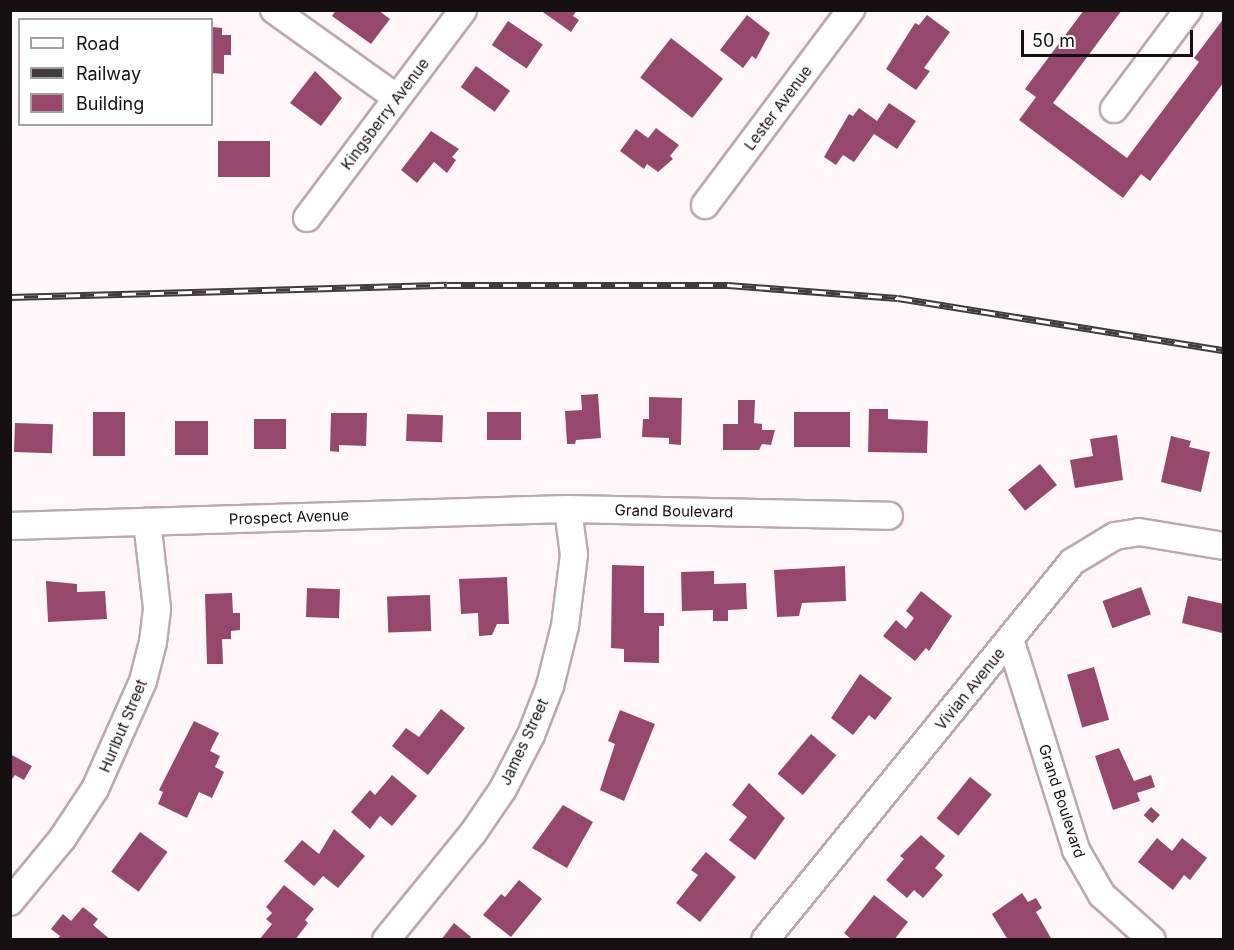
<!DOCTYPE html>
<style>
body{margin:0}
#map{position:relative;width:1234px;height:950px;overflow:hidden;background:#fff6f9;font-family:Inter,sans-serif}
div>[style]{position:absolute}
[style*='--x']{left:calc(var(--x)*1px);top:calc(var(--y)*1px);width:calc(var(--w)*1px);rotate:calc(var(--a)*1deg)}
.building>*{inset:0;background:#95486b;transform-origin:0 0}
.roads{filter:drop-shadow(2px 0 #bca9b0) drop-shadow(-2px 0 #bca9b0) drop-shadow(0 2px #bca9b0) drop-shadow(0 -2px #bca9b0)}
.minor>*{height:26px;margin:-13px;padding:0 13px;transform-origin:13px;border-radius:13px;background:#fff}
.rail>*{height:7px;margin-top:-3.5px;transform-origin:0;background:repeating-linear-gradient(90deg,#fff 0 14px,#423b3e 0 28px);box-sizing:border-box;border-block:2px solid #423b3e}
span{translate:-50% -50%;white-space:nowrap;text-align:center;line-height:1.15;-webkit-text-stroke:4.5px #fff;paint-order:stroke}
.street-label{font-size:15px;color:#160f12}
.frame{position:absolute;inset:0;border:12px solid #160f12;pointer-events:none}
.legend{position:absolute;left:18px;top:18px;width:195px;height:108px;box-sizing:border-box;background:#fff;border:2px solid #a29fa0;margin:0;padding:8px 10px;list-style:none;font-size:18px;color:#160f12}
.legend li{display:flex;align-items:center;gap:12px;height:30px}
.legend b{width:30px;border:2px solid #a29fa0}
.scale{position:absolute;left:1021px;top:30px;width:172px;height:27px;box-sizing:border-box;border:3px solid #160f12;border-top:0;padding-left:8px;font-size:18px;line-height:21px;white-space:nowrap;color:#160f12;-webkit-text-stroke:4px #fff;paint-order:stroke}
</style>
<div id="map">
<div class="building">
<i style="clip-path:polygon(336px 10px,378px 10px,390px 19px,371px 44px,332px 16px)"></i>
<i style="clip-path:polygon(540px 10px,577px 10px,573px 16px,579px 20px,571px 32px)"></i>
<i style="clip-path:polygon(1084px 10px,1122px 10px,1053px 103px,1127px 158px,1199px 62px,1194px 58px,1224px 18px,1224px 82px,1150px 181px,1141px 174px,1123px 198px,1019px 120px,1036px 97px,1025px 89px)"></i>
<i style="clip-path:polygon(747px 15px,770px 33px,756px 59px,752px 56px,743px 68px,720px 50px)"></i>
<i style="clip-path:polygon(927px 15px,950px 32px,924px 68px,930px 71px,916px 90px,886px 69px,915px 23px,919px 25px)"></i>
<i style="left:508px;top:21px;width:42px;height:29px;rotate:34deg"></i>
<i style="clip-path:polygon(212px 27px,222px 28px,222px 35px,231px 35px,231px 55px,224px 55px,224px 74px,212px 73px)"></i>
<i style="left:671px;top:38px;width:66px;height:50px;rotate:38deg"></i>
<i style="left:476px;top:66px;width:42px;height:26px;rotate:36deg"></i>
<i style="clip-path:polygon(315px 71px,342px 98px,321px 126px,290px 103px)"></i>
<i style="clip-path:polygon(889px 103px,916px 121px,897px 149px,874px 134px,854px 162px,843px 155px,836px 165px,824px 157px,849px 114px,853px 116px,859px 108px,877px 121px)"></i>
<i style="clip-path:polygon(656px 128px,679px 145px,670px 156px,673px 159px,658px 172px,647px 164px,644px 169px,620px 151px,636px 129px,648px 138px)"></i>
<i style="clip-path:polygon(431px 131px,459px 149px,452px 157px,456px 160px,447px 173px,434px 162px,417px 183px,401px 170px)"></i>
<i style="left:218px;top:141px;width:52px;height:36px"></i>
<i style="clip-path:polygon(598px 394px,601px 438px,576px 440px,575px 444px,567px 444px,565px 411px,582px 410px,581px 395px)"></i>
<i style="clip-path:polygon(649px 397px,682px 398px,681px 445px,669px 444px,669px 438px,642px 437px,643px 419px,649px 419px)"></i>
<i style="clip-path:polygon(738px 400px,755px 400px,754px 423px,762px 424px,762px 430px,775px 430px,771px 445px,762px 444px,759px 450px,723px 450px,723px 424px,738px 424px)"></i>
<i style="clip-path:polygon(869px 409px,888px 409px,888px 419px,928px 421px,927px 453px,868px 452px)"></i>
<i style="left:93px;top:412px;width:32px;height:44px"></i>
<i style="left:487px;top:412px;width:34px;height:28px"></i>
<i style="left:794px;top:412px;width:56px;height:35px"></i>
<i style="clip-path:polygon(331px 413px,367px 413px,366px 446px,339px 445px,339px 452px,330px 451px)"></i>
<i style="left:407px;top:414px;width:36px;height:27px;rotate:2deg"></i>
<i style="left:254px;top:419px;width:32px;height:30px"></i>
<i style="left:175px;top:421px;width:33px;height:34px"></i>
<i style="left:15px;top:423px;width:38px;height:29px;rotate:2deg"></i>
<i style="clip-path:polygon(1117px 435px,1123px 480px,1075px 488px,1070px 460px,1093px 456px,1090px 439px)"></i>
<i style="clip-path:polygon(1171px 436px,1191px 441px,1189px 447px,1210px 452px,1201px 492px,1161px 482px)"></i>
<i style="left:1040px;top:464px;width:27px;height:41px;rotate:51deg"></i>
<i style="clip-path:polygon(612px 565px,644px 566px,644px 613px,664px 613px,664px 626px,659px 626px,659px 663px,624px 662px,624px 649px,611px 648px)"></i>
<i style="clip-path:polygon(845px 566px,846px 601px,802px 603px,799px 616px,777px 617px,774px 570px)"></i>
<i style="clip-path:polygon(714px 571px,714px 584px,746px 583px,747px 609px,728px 610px,728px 621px,713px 621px,713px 610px,682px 611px,681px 572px)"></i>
<i style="clip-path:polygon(507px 577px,509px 624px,497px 624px,492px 635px,479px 636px,478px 613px,461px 614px,459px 579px)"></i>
<i style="clip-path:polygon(46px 581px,77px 584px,77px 592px,105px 591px,107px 619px,48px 622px)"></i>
<i style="left:1141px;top:587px;width:29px;height:41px;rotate:70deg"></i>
<i style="left:307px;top:588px;width:33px;height:29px;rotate:2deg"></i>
<i style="clip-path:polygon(921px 591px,952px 616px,929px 651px,926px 648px,915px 661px,883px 636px,896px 620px,906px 629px,914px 618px,906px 611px)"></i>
<i style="clip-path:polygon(232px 593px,233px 613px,240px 613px,240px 630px,231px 631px,231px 639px,222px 639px,223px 664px,207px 664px,205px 594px)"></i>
<i style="left:430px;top:595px;width:36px;height:43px;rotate:88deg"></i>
<i style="clip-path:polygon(1188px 596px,1224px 604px,1222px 633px,1182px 623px)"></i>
<i style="left:1094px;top:667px;width:55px;height:28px;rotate:74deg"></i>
<i style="clip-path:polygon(860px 674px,892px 698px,875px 720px,869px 715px,853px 735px,831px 718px)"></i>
<i style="clip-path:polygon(441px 709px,465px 728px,428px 775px,392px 746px,406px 728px,419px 737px)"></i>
<i style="clip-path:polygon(620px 710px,655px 724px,624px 801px,600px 790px,615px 744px,608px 741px)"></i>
<i style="clip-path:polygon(194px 721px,219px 733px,210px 751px,220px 756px,215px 767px,224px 772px,212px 798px,199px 792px,187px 818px,158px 804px,163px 792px,159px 790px)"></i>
<i style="left:811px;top:734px;width:33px;height:52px;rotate:40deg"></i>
<i style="clip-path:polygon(1119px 748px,1134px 781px,1151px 775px,1155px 787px,1137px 793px,1140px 801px,1113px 810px,1095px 756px)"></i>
<i style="clip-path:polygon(10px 754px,32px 766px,24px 780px,15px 775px,10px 782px)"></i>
<i style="clip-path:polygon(392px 775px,417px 796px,392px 826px,380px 816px,370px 829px,351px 812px,370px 790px,375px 795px)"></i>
<i style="left:970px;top:777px;width:28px;height:53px;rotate:39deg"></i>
<i style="clip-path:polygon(749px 783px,785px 818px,755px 860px,729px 840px,747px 817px,732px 805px)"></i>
<i style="clip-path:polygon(563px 805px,593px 822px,567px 868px,532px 848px)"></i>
<i style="left:1151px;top:807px;width:12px;height:11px;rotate:42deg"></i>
<i style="clip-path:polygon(334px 829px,365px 856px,338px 888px,323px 876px,314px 886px,284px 861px,302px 840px,319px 854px)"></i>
<i style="left:140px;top:832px;width:34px;height:49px;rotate:36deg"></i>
<i style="clip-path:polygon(921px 835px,945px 856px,935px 868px,943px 875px,923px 898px,914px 890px,907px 898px,886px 880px,904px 859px,900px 856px)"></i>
<i style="clip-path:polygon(1157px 838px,1172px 851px,1182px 838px,1207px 858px,1190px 880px,1184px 875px,1173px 890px,1138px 862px)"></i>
<i style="clip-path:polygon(706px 852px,736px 877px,700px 922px,676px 903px,698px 875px,691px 870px)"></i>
<i style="clip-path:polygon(519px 880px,542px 899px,511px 937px,483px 915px,501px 894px,505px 897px)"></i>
<i style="clip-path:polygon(284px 885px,314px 909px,305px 920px,308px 923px,295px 940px,259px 940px,272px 924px,266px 919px,272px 913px,266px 907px)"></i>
<i style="clip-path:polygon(1022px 893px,1028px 902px,1036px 898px,1042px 908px,1036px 912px,1052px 940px,1008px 940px,992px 914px)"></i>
<i style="clip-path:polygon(874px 895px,908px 922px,894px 940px,852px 940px,844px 933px)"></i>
<i style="clip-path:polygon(83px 907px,98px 919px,93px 925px,111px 940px,57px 940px,60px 936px,51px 929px,63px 914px,71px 921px)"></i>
<i style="clip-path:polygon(454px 923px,471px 937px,469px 940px,441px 940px)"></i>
</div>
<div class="roads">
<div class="minor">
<i style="--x:274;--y:10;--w:151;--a:35.6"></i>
<i style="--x:1114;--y:109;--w:124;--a:-53.2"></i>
<i style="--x:705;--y:205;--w:244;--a:-53.2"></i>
<i style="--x:307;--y:218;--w:260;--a:-53.1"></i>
<i style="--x:10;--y:526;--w:558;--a:-1.75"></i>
<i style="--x:568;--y:509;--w:321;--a:1.2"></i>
<i style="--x:1010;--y:639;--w:221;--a:72.6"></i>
<i style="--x:1076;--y:850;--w:52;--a:60"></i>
<i style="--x:1102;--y:895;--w:67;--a:42"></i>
<i style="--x:10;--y:902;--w:82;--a:-50.5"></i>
<i style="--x:62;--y:839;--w:60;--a:-56.6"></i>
<i style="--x:95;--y:789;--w:118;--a:-66"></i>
<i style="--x:143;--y:681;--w:40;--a:-75.6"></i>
<i style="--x:153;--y:642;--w:34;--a:-83"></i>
<i style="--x:157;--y:608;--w:87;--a:-96.6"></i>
<i style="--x:386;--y:940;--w:138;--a:-50.9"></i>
<i style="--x:473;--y:833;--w:53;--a:-55.7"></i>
<i style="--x:503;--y:789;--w:61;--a:-62.6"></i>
<i style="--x:531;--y:735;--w:53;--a:-68.8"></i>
<i style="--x:550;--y:686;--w:62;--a:-76"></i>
<i style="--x:565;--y:626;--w:72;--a:-82.8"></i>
<i style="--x:574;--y:555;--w:46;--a:-97.4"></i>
<i style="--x:765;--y:940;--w:487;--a:-50.9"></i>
<i style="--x:1072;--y:562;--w:50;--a:-31.2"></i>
<i style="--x:1115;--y:536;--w:24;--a:-9"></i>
<i style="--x:1139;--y:532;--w:86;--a:9.4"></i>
</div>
</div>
<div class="rail">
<i style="--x:10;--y:297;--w:437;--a:-1.6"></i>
<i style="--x:447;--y:285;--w:281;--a:0"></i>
<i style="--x:728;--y:285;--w:170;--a:4.4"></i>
<i style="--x:898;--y:298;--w:330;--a:9.1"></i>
</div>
<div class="street-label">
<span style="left:778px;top:108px;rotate:-53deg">Lester Avenue</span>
<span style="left:385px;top:114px;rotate:-53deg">Kingsberry Avenue</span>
<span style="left:674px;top:511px;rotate:1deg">Grand Boulevard</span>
<span style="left:289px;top:517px;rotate:-2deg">Prospect Avenue</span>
<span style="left:970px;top:689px;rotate:-51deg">Vivian Avenue</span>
<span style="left:123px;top:726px;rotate:-67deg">Hurlbut Street</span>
<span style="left:524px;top:742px;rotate:-65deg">James Street</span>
<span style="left:1062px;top:801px;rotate:72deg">Grand Boulevard</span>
</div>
<div class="frame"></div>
<ul class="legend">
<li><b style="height:8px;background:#fff"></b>Road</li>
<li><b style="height:8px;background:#423b3e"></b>Railway</li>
<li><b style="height:16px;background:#95486b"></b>Building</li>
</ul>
<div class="scale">50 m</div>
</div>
